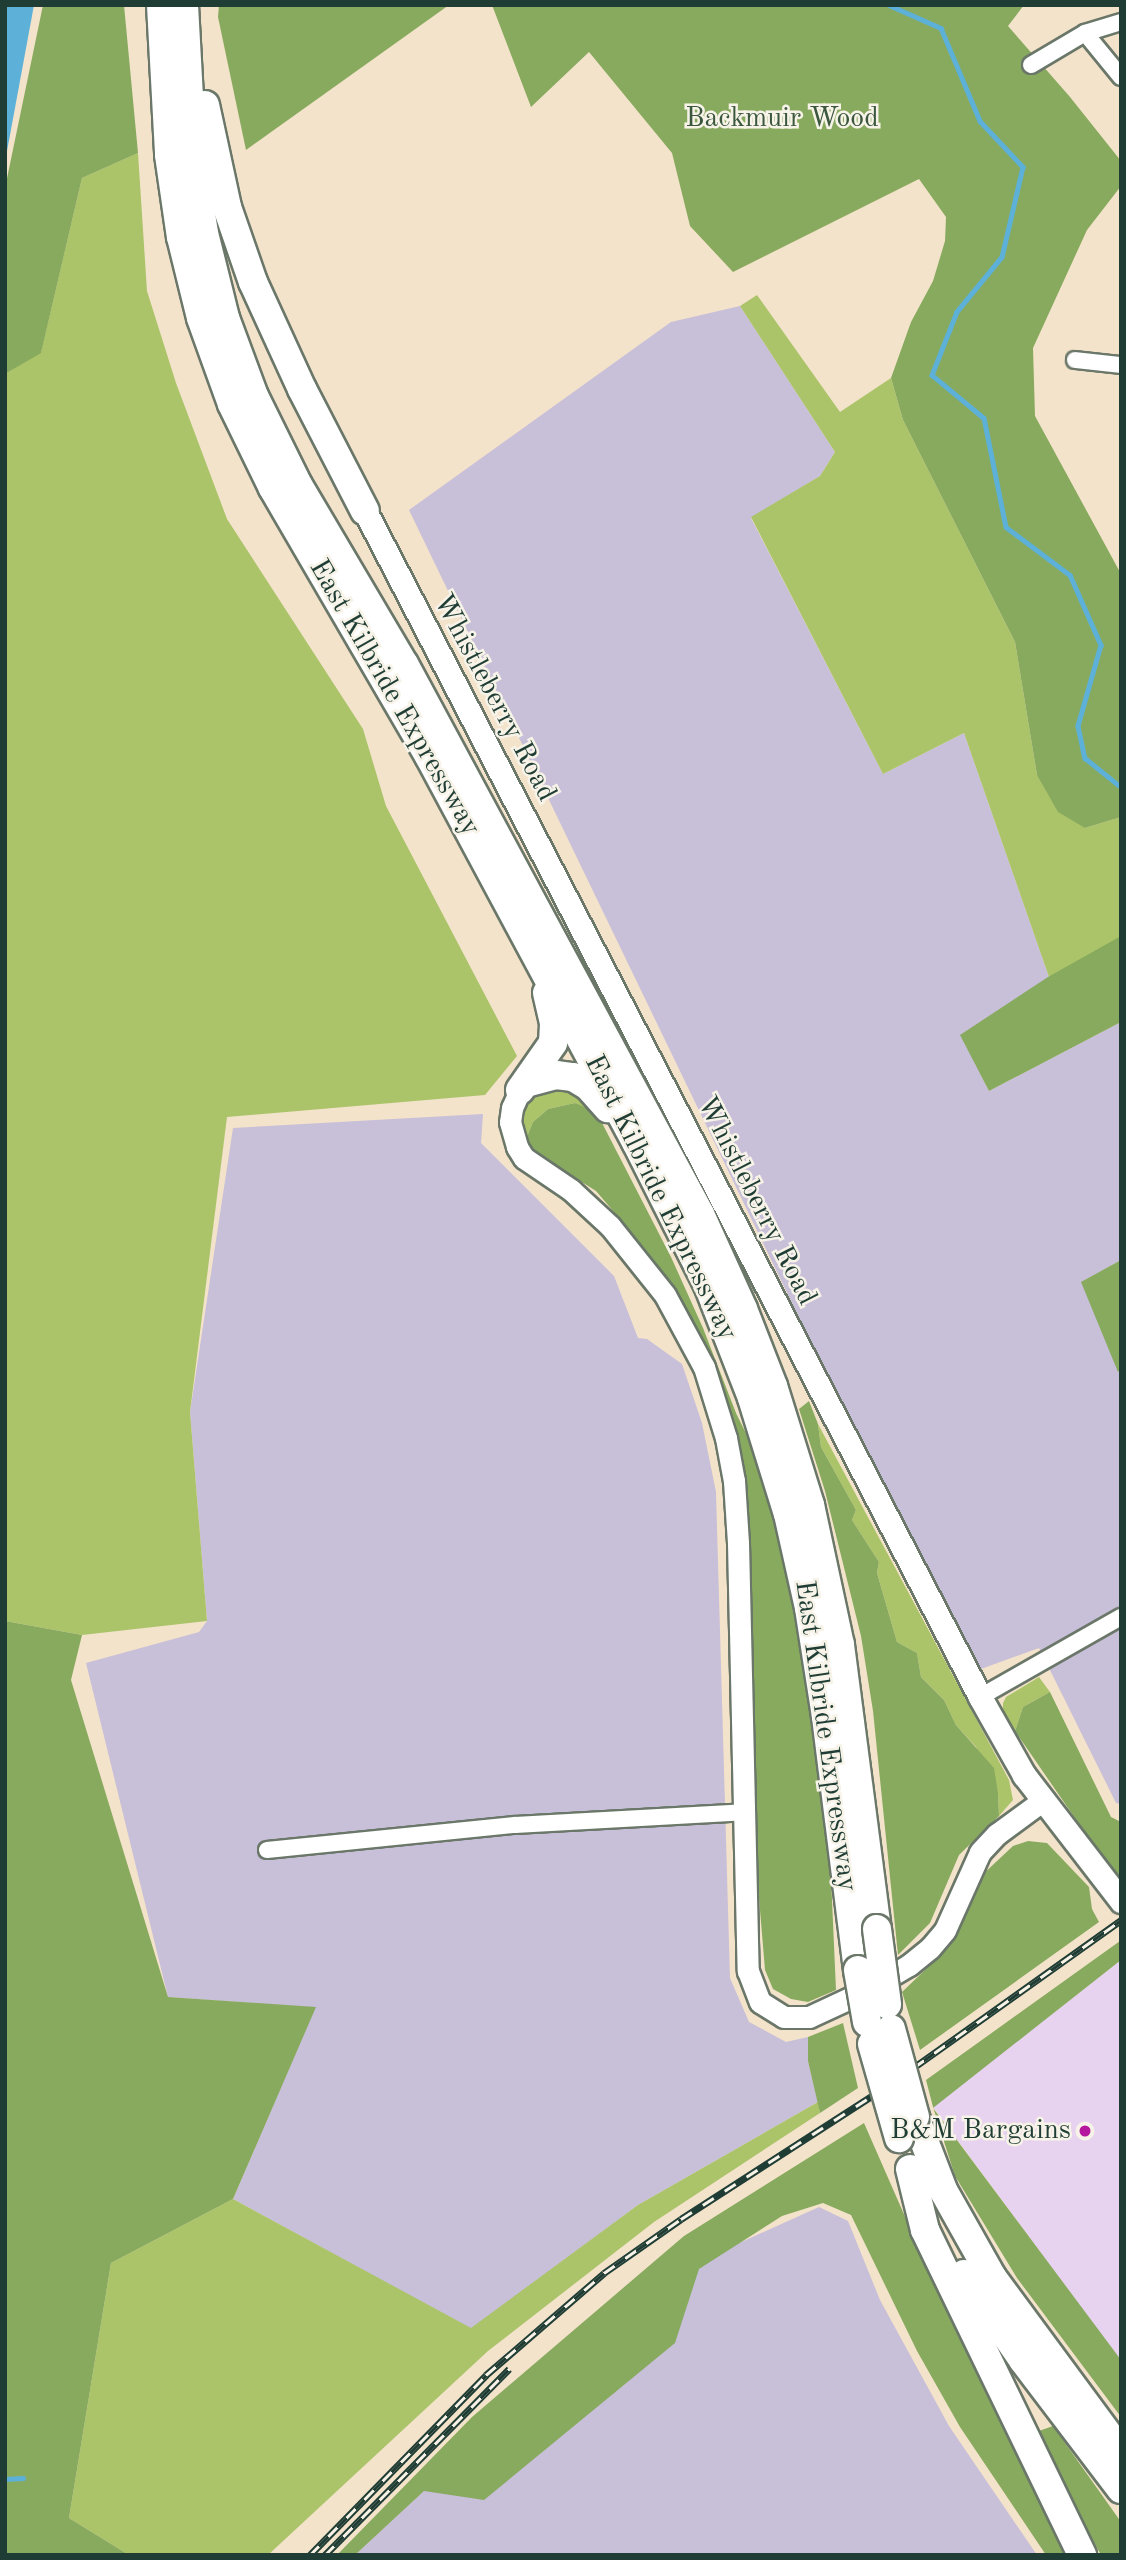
<!DOCTYPE html>
<style>
body{margin:0}
#map{position:relative;width:1126px;height:2560px;overflow:hidden;background:#f4e3cb;font-family:"Old Standard TT",serif}
div>[style]{position:absolute}
[style*='--x']{left:calc(var(--x)*1px);top:calc(var(--y)*1px);width:calc(var(--w)*1px);rotate:calc(var(--a)*1deg)}
.built>*{inset:0;background:#e7d2ef}
.industrial>*{inset:0;background:#c8bfd8}
.green>*{inset:0;background:#abc46a}
.forest>*{inset:0;background:#88aa5e}
.water>*{inset:0;background:#5db1d9}
.stream>*{height:4.5px;margin:-2.25px;padding:0 2.25px;transform-origin:2.25px;border-radius:2.25px;background:#5db1d9}
.roads{filter:drop-shadow(2px 0 #6a7769) drop-shadow(-2px 0 #6a7769) drop-shadow(0 2px #6a7769) drop-shadow(0 -2px #6a7769)}
.minor>*{height:16px;margin:-8px;padding:0 8px;transform-origin:8px;border-radius:8px;background:#fff}
.tertiary>*{height:21px;margin:-10.5px;padding:0 10.5px;transform-origin:10.5px;border-radius:10.5px;background:#fff}
.secondary>*{height:23px;margin:-11.5px;padding:0 11.5px;transform-origin:11.5px;border-radius:11.5px;background:#fff}
.trunk>*{height:28px;margin:-14px;padding:0 14px;transform-origin:14px;border-radius:14px;background:#fff}
.rail>*{height:7px;margin-top:-3.5px;transform-origin:0;background:repeating-linear-gradient(90deg,#f7f3e8 0 13px,#1f3d34 0 26px);box-sizing:border-box;border-block:2px solid #1f3d34}
.bridges{filter:drop-shadow(2px 0 #6a7769) drop-shadow(-2px 0 #6a7769) drop-shadow(0 2px #6a7769) drop-shadow(0 -2px #6a7769)}
.trunk-bridge>*{height:28px;margin:-14px;padding:0 14px;transform-origin:14px;border-radius:14px;background:#fff}
.dots>*{width:19px;height:19px;translate:-50% -50%;box-sizing:border-box;border:4px solid #f7f3e8;border-radius:50%}
span{translate:-50% -50%;white-space:nowrap;text-align:center;line-height:1.15;-webkit-text-stroke:5px #f7f3e8;paint-order:stroke}
.park-label{font-size:28px;color:#3b583f}
.street-label{font-size:28px;color:#1f3d34}
.poi-label{font-size:28px;color:#1f3d34}
.right{translate:-100% -50%;text-align:right}
.frame{position:absolute;inset:0;border:7px solid #1f3d34;pointer-events:none}
</style>
<div id="map">
<div class="built">
<i style="clip-path:polygon(1121px 1960px,1121px 2361px,933px 2107px)"></i>
</div>
<div class="industrial">
<i style="clip-path:polygon(740px 306px,835px 452px,820px 476px,751px 518px,883px 774px,964px 733px,1049px 977px,961px 1035px,989px 1091px,1121px 1022px,1121px 1260px,1082px 1282px,1119px 1371px,1121px 1369px,1121px 1804px,1116px 1803px,1039px 1648px,981px 1669px,918px 1564px,409px 510px,671px 322px)"></i>
<i style="clip-path:polygon(483px 1114px,481px 1143px,614px 1276px,638px 1338px,647px 1339px,682px 1364px,702px 1423px,716px 1492px,730px 1978px,749px 2022px,786px 2042px,808px 2037px,808px 2061px,818px 2102px,638px 2205px,471px 2329px,233px 2199px,315px 2008px,168px 1997px,86px 1663px,199px 1632px,207px 1621px,190px 1412px,233px 1128px)"></i>
<i style="clip-path:polygon(819px 2207px,848px 2221px,880px 2300px,949px 2426px,1037px 2555px,355px 2555px,636px 2293px,695px 2263px)"></i>
</div>
<div class="green">
<i style="clip-path:polygon(138px 153px,147px 291px,176px 383px,227px 519px,363px 729px,386px 806px,517px 1056px,485px 1095px,227px 1117px,190px 1412px,207px 1621px,82px 1635px,5px 1621px,5px 374px,41px 352px,82px 178px)"></i>
<i style="clip-path:polygon(757px 295px,840px 412px,891px 378px,903px 420px,1015px 642px,1037px 775px,1085px 828px,1121px 817px,1121px 940px,1049px 977px,964px 733px,883px 774px,751px 517px,820px 476px,835px 452px,740px 306px)"></i>
<i style="clip-path:polygon(550px 1086px,578px 1090px,600px 1119px,575px 1103px,548px 1109px,533px 1122px,526px 1139px,522px 1125px,525px 1107px,536px 1093px)"></i>
<i style="clip-path:polygon(818px 1424px,1009px 1780px,1013px 1800px,999px 1816px,998px 1793px,976px 1747px,956px 1725px,944px 1700px,921px 1677px,917px 1653px,897px 1642px,877px 1573px,879px 1562px,852px 1520px,856px 1510px,821px 1447px)"></i>
<i style="clip-path:polygon(1039px 1677px,1050px 1692px,1023px 1707px,1015px 1731px,1003px 1711px,1003px 1703px,1006px 1697px)"></i>
<i style="clip-path:polygon(818px 2102px,820px 2113px,654px 2222px,488px 2351px,268px 2555px,129px 2555px,69px 2518px,111px 2263px,233px 2199px,471px 2328px,638px 2205px)"></i>
</div>
<div class="forest">
<i style="clip-path:polygon(43px 5px,124px 5px,138px 153px,82px 178px,41px 353px,5px 374px,5px 188px)"></i>
<i style="clip-path:polygon(219px 5px,449px 5px,246px 150px,218px 17px)"></i>
<i style="clip-path:polygon(492px 5px,1024px 5px,1008px 26px,1070px 97px,1121px 161px,1121px 186px,1087px 230px,1033px 348px,1035px 416px,1121px 574px,1121px 817px,1085px 828px,1058px 812px,1037px 775px,1015px 642px,903px 420px,891px 378px,911px 322px,933px 281px,945px 241px,946px 217px,919px 179px,733px 272px,690px 226px,672px 153px,589px 52px,531px 107px)"></i>
<i style="clip-path:polygon(1121px 936px,1121px 1022px,989px 1091px,960px 1035px,1048px 977px)"></i>
<i style="clip-path:polygon(575px 1103px,591px 1110px,600px 1119px,671px 1257px,703px 1328px,736px 1413px,757px 1456px,776px 1517px,812px 1698px,830px 1855px,836px 1990px,808px 2002px,791px 1999px,773px 1989px,765px 1970px,751px 1802px,746px 1542px,677px 1298px,626px 1226px,596px 1191px,536px 1153px,526px 1139px,533px 1122px,548px 1109px)"></i>
<i style="clip-path:polygon(1121px 1260px,1121px 1369px,1118px 1372px,1081px 1282px)"></i>
<i style="clip-path:polygon(809px 1401px,818px 1424px,821px 1447px,856px 1510px,852px 1520px,879px 1562px,877px 1573px,897px 1642px,917px 1653px,921px 1677px,944px 1700px,956px 1725px,994px 1768px,998px 1793px,999px 1816px,959px 1855px,930px 1923px,898px 1955px,873px 1711px,861px 1636px,825px 1491px,799px 1409px)"></i>
<i style="clip-path:polygon(5px 1621px,82px 1635px,71px 1680px,168px 1997px,316px 2007px,233px 2199px,111px 2263px,69px 2518px,129px 2555px,5px 2555px)"></i>
<i style="clip-path:polygon(1050px 1692px,1111px 1817px,1121px 1822px,1121px 1885px,1015px 1731px,1023px 1707px)"></i>
<i style="clip-path:polygon(1028px 1841px,1047px 1843px,1089px 1887px,1092px 1909px,1099px 1922px,920px 2050px,902px 1992px,948px 1948px,981px 1876px,1013px 1846px)"></i>
<i style="clip-path:polygon(1120px 1941px,1121px 1960px,933px 2108px,1121px 2360px,1121px 2417px,1017px 2278px,955px 2176px,933px 2107px,926px 2080px)"></i>
<i style="clip-path:polygon(843px 2023px,858px 2088px,820px 2113px,808px 2061px,808px 2037px)"></i>
<i style="clip-path:polygon(864px 2123px,942px 2301px,1071px 2555px,1046px 2555px,960px 2427px,917px 2351px,851px 2215px,823px 2203px,782px 2216px,699px 2269px,675px 2343px,484px 2500px,424px 2491px,355px 2555px,337px 2555px,472px 2417px,684px 2236px)"></i>
<i style="clip-path:polygon(1053px 2426px,1121px 2522px,1121px 2555px,1101px 2555px,1033px 2433px)"></i>
</div>
<div class="water">
<i style="clip-path:polygon(5px 5px,34px 5px,5px 162px)"></i>
</div>
<div class="stream">
<i style="--x:889;--y:5;--w:57;--a:23.9"></i>
<i style="--x:941;--y:28;--w:101;--a:67.2"></i>
<i style="--x:980;--y:121;--w:63;--a:46.9"></i>
<i style="--x:1023;--y:167;--w:92;--a:103.1"></i>
<i style="--x:1002;--y:257;--w:71;--a:129.3"></i>
<i style="--x:957;--y:312;--w:68;--a:111.6"></i>
<i style="--x:932;--y:375;--w:67;--a:39.6"></i>
<i style="--x:984;--y:418;--w:111;--a:78.6"></i>
<i style="--x:1006;--y:527;--w:80;--a:36.9"></i>
<i style="--x:1070;--y:575;--w:77;--a:66.1"></i>
<i style="--x:1101;--y:645;--w:84;--a:105.9"></i>
<i style="--x:1078;--y:726;--w:33;--a:78"></i>
<i style="--x:1085;--y:758;--w:46;--a:38.9"></i>
<i style="--x:5;--y:2479;--w:18;--a:-3"></i>
</div>
<div class="roads">
<div class="minor">
<i style="--x:1085;--y:33;--w:57;--a:50.7"></i>
<i style="--x:1031;--y:65;--w:63;--a:-30.7"></i>
<i style="--x:1085;--y:33;--w:38;--a:-17"></i>
<i style="--x:1075;--y:360;--w:46;--a:6.2"></i>
<i style="--x:980;--y:1697;--w:162;--a:-29.6"></i>
<i style="--x:267;--y:1850;--w:249;--a:-5.8"></i>
<i style="--x:515;--y:1825;--w:229;--a:-3.2"></i>
</div>
<div class="tertiary">
<i style="--x:520;--y:1090;--w:20;--a:114"></i>
<i style="--x:512;--y:1108;--w:14;--a:98"></i>
<i style="--x:510;--y:1122;--w:26;--a:74"></i>
<i style="--x:517;--y:1147;--w:13;--a:58"></i>
<i style="--x:524;--y:1158;--w:57;--a:34.2"></i>
<i style="--x:571;--y:1190;--w:53;--a:42.7"></i>
<i style="--x:610;--y:1226;--w:88;--a:51.4"></i>
<i style="--x:665;--y:1295;--w:82;--a:61.6"></i>
<i style="--x:704;--y:1367;--w:74;--a:72.8"></i>
<i style="--x:726;--y:1438;--w:44;--a:79.5"></i>
<i style="--x:734;--y:1481;--w:62;--a:86.3"></i>
<i style="--x:738;--y:1543;--w:428;--a:88.7"></i>
<i style="--x:748;--y:1971;--w:33;--a:69"></i>
<i style="--x:760;--y:2002;--w:28;--a:32"></i>
<i style="--x:784;--y:2017;--w:25;--a:0"></i>
<i style="--x:809;--y:2017;--w:62;--a:-24.9"></i>
<i style="--x:865;--y:1991;--w:51;--a:-30.6"></i>
<i style="--x:909;--y:1965;--w:27;--a:-39"></i>
<i style="--x:930;--y:1948;--w:23;--a:-50"></i>
<i style="--x:945;--y:1930;--w:85;--a:-65.8"></i>
<i style="--x:980;--y:1852;--w:25;--a:-47"></i>
<i style="--x:997;--y:1834;--w:56;--a:-36.3"></i>
</div>
<div class="secondary">
<i style="--x:365;--y:511;--w:1336;--a:62.59"></i>
<i style="--x:980;--y:1697;--w:90;--a:60.6"></i>
<i style="--x:1024;--y:1775;--w:159;--a:52.4"></i>
</div>
<div class="trunk">
<i style="--x:161;--y:5;--w:150;--a:86.9"></i>
<i style="--x:169;--y:155;--w:83;--a:81.7"></i>
<i style="--x:181;--y:237;--w:83;--a:76.1"></i>
<i style="--x:201;--y:318;--w:91;--a:70.2"></i>
<i style="--x:232;--y:404;--w:93;--a:64"></i>
<i style="--x:273;--y:488;--w:310;--a:59.8"></i>
<i style="--x:429;--y:756;--w:438;--a:61.8"></i>
<i style="--x:636;--y:1142;--w:160;--a:63.3"></i>
<i style="--x:708;--y:1285;--w:121;--a:68.7"></i>
<i style="--x:752;--y:1398;--w:121;--a:72.8"></i>
<i style="--x:788;--y:1514;--w:96;--a:77.4"></i>
<i style="--x:809;--y:1608;--w:110;--a:81.1"></i>
<i style="--x:826;--y:1717;--w:255;--a:82.8"></i>
<i style="--x:184;--y:5;--w:149;--a:86.9"></i>
<i style="--x:192;--y:154;--w:80;--a:81.4"></i>
<i style="--x:204;--y:233;--w:88;--a:76.1"></i>
<i style="--x:225;--y:318;--w:83;--a:69.6"></i>
<i style="--x:254;--y:396;--w:99;--a:63.7"></i>
<i style="--x:298;--y:485;--w:208;--a:59.4"></i>
<i style="--x:404;--y:664;--w:625;--a:61.71"></i>
<i style="--x:700;--y:1214;--w:104;--a:65.6"></i>
<i style="--x:743;--y:1309;--w:83;--a:68.7"></i>
<i style="--x:773;--y:1386;--w:125;--a:72.7"></i>
<i style="--x:810;--y:1505;--w:143;--a:77.9"></i>
<i style="--x:840;--y:1645;--w:286;--a:82.6"></i>
<i style="--x:205;--y:105;--w:104;--a:77.8"></i>
<i style="--x:227;--y:207;--w:79;--a:70.9"></i>
<i style="--x:253;--y:282;--w:118;--a:65.4"></i>
<i style="--x:302;--y:389;--w:137;--a:62.7"></i>
<i style="--x:526;--y:1083;--w:31;--a:-15"></i>
<i style="--x:556;--y:1075;--w:17;--a:7"></i>
<i style="--x:573;--y:1077;--w:17;--a:31"></i>
<i style="--x:588;--y:1086;--w:30;--a:48"></i>
<i style="--x:520;--y:1090;--w:57;--a:-54.9"></i>
<i style="--x:553;--y:1043;--w:20;--a:-87"></i>
<i style="--x:554;--y:1023;--w:31;--a:-103"></i>
<i style="--x:915;--y:2117;--w:78;--a:69"></i>
<i style="--x:943;--y:2190;--w:100;--a:60.6"></i>
<i style="--x:992;--y:2277;--w:217;--a:53.6"></i>
<i style="--x:910;--y:2169;--w:63;--a:76.2"></i>
<i style="--x:925;--y:2230;--w:361;--a:64.2"></i>
<i style="--x:964;--y:2274;--w:104;--a:55.5"></i>
<i style="--x:1023;--y:2360;--w:162;--a:52.8"></i>
</div>
</div>
<div class="rail">
<i style="--x:310;--y:2555;--w:252;--a:-45.6"></i>
<i style="--x:486;--y:2375;--w:156;--a:-40.8"></i>
<i style="--x:604;--y:2273;--w:94;--a:-35"></i>
<i style="--x:681;--y:2219;--w:251;--a:-32.8"></i>
<i style="--x:892;--y:2083;--w:281;--a:-35.4"></i>
<i style="--x:325;--y:2555;--w:262;--a:-45.3"></i>
</div>
<div class="bridges">
<div class="trunk-bridge">
<i style="--x:877;--y:1929;--w:76;--a:82.4"></i>
<i style="--x:858;--y:1970;--w:53;--a:80.2"></i>
<i style="--x:891;--y:2029;--w:91;--a:74.7"></i>
<i style="--x:872;--y:2044;--w:98;--a:74"></i>
</div>
</div>
<div class="dots">
<i style="left:1085px;top:2131px;background:#b5179e"></i>
</div>
<div class="park-label">
<span style="left:782px;top:119px">Backmuir Wood</span>
</div>
<div class="street-label">
<span style="left:394px;top:698px;rotate:60deg">East Kilbride Expressway</span>
<span style="left:494px;top:698px;rotate:62deg">Whistleberry Road</span>
<span style="left:660px;top:1198px;rotate:64deg">East Kilbride Expressway</span>
<span style="left:756px;top:1201px;rotate:63deg">Whistleberry Road</span>
<span style="left:825px;top:1736px;rotate:82deg">East Kilbride Expressway</span>
</div>
<div class="poi-label">
<span class="right" style="left:1071px;top:2131px">B&amp;M Bargains</span>
</div>
<div class="frame"></div>
</div>
